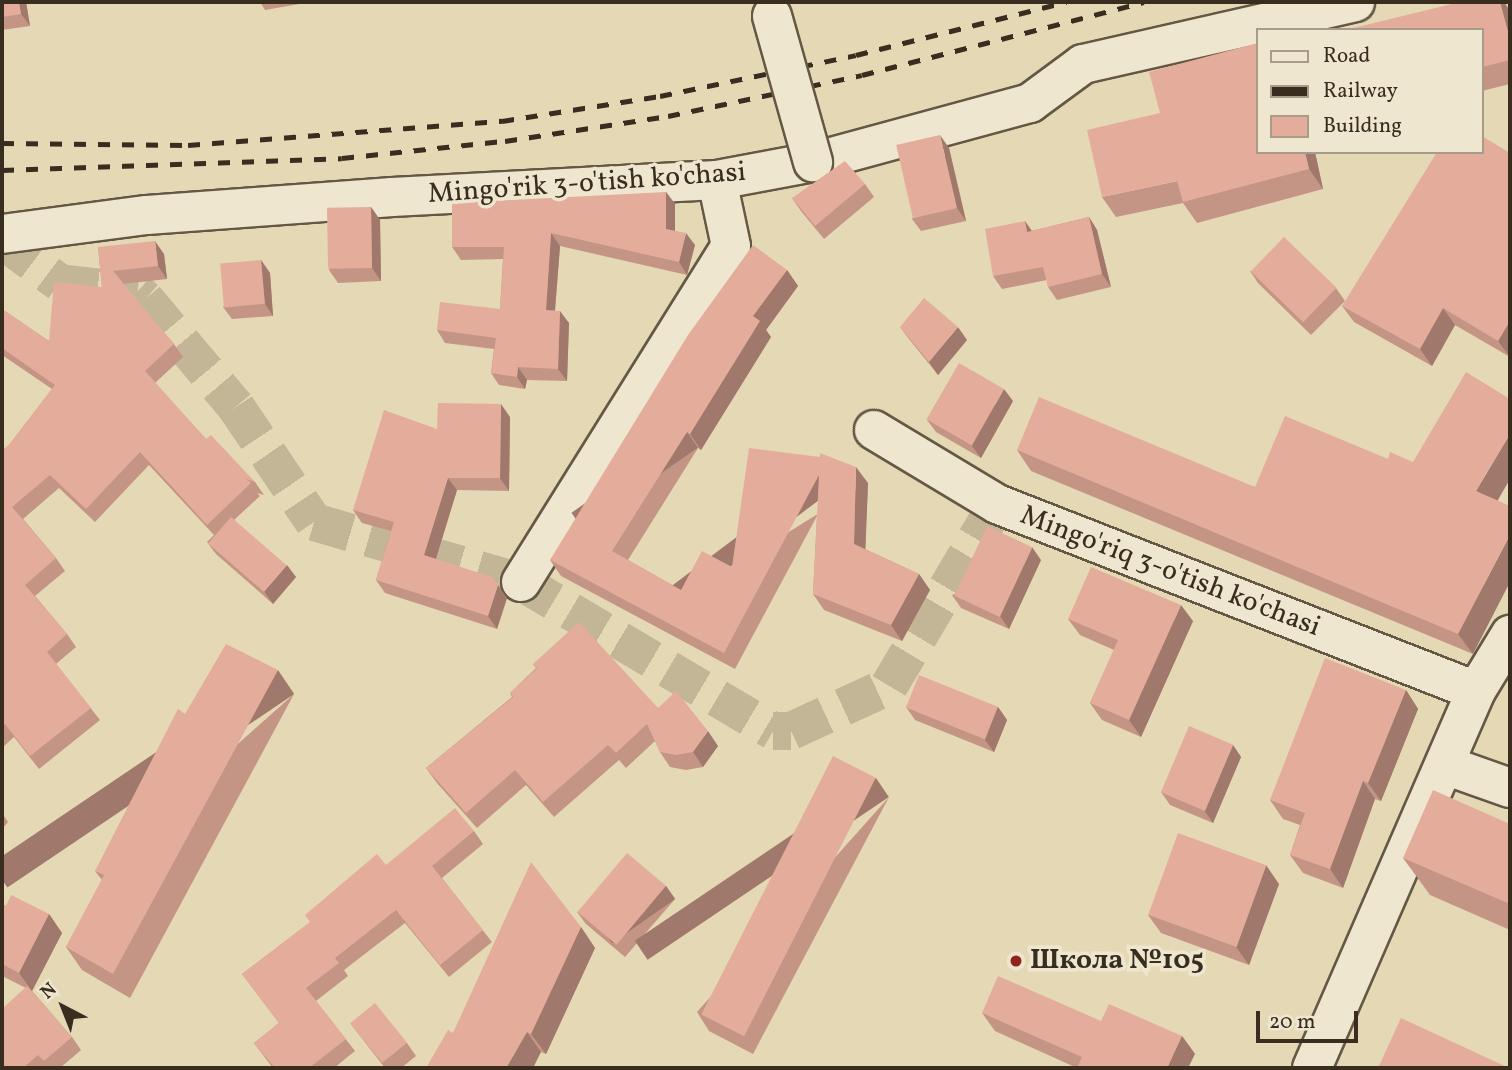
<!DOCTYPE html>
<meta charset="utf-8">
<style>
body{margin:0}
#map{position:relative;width:1512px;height:1070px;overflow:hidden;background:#e5d8b5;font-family:Vollkorn,serif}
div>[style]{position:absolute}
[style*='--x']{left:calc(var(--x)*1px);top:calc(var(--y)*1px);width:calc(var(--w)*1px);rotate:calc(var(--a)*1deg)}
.street-tunnel>*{height:38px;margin-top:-19px;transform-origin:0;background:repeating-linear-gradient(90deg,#c3b697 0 38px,transparent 0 57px)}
.roads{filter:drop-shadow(2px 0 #645845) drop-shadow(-2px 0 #645845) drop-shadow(0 2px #645845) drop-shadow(0 -2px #645845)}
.street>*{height:38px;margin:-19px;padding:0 19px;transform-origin:19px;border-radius:19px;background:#eee6cf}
.rail>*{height:5px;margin-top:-2.5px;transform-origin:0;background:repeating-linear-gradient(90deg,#392d20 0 12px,transparent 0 24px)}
.bridges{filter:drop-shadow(2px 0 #645845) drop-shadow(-2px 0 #645845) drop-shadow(0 2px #645845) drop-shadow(0 -2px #645845)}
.street-bridge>*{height:38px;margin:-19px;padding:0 19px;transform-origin:19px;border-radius:19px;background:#eee6cf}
.wall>*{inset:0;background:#c49585}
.shaded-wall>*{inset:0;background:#a0796c;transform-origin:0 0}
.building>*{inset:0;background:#e4ad9b;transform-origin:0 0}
.dots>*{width:19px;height:19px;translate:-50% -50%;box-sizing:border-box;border:4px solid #eee6cf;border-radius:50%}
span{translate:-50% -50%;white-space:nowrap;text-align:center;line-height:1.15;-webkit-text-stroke:7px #eee6cf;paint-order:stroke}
.street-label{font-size:28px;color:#392d20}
.poi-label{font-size:28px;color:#392d20;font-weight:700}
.left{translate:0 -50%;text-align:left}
.frame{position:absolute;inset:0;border:4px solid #392d20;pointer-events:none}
.legend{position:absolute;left:1256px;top:28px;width:228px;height:126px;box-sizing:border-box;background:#eee6cf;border:2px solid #a69c89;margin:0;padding:9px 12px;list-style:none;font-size:21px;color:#392d20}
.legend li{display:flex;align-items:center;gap:14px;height:35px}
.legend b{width:35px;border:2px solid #a69c89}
.north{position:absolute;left:28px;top:972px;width:70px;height:70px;-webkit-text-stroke:5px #eee6cf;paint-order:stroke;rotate:318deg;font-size:19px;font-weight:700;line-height:28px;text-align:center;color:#392d20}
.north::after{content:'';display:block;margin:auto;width:24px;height:32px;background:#392d20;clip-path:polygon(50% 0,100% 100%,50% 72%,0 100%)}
.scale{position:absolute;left:1256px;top:1011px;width:102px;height:32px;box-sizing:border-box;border:4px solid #392d20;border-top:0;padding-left:9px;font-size:21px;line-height:24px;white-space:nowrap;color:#392d20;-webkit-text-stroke:5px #eee6cf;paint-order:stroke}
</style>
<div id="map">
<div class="street-tunnel">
<i style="--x:2;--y:240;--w:72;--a:36.6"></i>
<i style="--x:60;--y:283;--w:78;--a:6.7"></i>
<i style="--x:137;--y:292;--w:11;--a:41"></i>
<i style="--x:145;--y:299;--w:141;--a:49.9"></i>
<i style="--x:236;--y:407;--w:139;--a:55.9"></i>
<i style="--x:314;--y:522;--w:216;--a:16.2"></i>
<i style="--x:521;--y:582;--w:293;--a:30.6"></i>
<i style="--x:773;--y:731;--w:18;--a:0"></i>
<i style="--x:791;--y:731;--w:108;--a:-24.7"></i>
<i style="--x:889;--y:686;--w:212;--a:-59.3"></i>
</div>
<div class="roads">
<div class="street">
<i style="--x:2;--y:234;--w:146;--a:-7.5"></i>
<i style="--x:147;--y:215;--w:246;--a:-4.2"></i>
<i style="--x:392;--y:197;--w:325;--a:-3"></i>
<i style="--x:717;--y:180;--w:98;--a:-10.6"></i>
<i style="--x:813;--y:162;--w:225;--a:-15.2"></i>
<i style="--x:1030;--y:103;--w:66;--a:-36.3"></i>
<i style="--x:1083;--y:64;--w:279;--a:-12.8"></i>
<i style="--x:874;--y:430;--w:144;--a:31"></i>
<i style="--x:997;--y:504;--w:514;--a:21.33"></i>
<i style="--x:521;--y:582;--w:396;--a:-58"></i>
<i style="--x:731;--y:246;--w:67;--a:-102"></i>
<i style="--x:1445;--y:765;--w:69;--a:19.5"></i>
<i style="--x:1312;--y:1068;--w:411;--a:-66.5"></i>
<i style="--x:1476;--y:691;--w:66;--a:-58.7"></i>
</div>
</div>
<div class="rail">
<i style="--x:2;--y:143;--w:186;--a:0.6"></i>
<i style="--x:188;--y:145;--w:315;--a:-4.4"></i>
<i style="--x:502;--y:121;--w:160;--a:-9"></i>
<i style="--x:660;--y:96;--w:200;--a:-11.8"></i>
<i style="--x:856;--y:55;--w:217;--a:-14.2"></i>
<i style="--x:2;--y:170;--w:340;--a:-2"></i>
<i style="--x:342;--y:158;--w:164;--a:-6"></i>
<i style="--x:505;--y:141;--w:165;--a:-8.7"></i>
<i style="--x:668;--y:116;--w:198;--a:-11.9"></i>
<i style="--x:862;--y:75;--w:291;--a:-14.5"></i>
</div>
<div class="bridges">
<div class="street-bridge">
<i style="--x:772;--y:16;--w:152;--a:74.3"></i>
</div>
</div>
<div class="wall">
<i style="clip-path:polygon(2px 2px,26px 2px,30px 26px,2px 30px)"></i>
<i style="clip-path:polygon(260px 2px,311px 2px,265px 10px)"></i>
<i style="clip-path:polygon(1460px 2px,1504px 2px,1510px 11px,1510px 84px,1482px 91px,1482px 30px)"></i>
<i style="clip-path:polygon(949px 148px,966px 221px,921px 231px,912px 219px)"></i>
<i style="clip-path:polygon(1315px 152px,1323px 189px,1197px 223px,1183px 203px,1116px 217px,1102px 197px)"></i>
<i style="clip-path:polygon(1510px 153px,1510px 357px,1455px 325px,1432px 366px,1354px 322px,1342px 306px)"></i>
<i style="clip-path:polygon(865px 184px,874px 197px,824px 239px,801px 211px,792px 198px)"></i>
<i style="clip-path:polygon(666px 192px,675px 204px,675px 231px,695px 245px,687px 275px,560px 246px,555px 311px,569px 323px,567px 381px,527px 380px,525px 389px,499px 385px,491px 373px,494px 349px,445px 343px,437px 330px,500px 309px,503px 259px,461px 260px,452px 247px)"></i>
<i style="clip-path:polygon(371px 207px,380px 220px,381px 281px,338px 283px,329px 270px)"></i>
<i style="clip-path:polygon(1089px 217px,1097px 230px,1111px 287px,1057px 300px,1048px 287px,1047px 280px,1002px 289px,993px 276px,1025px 221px,1031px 231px)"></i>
<i style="clip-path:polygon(98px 247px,164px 254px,167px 279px,123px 284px,174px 344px,183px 357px,155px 383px,206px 439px,255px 482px,264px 495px,257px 493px,260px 496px,234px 520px,296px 577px,273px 604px,216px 554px,207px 542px,214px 535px,149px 465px,95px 522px,59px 488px,23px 519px,56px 558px,65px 571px,35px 596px,67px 634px,76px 647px,56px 664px,100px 720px,39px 769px,14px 737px,2px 748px,2px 451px,9px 445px,52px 389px,2px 355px,2px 309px,49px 341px,102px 287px)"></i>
<i style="clip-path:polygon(261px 260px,270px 273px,273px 316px,232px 319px,223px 307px)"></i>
<i style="clip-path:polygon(787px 270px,798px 286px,766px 330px,771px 337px,701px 450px,698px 448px,628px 560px,681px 590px,732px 567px,868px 483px,865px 549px,919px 574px,930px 590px,902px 641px,824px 610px,813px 594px,817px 516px,735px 669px,561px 576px,550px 560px)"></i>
<i style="clip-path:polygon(1250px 271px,1336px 288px,1345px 301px,1311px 335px,1258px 283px)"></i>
<i style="clip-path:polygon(900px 327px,967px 340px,938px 375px,909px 339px)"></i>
<i style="clip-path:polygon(1013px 401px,981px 458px,936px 432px,927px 420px)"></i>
<i style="clip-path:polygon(510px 417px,509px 491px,457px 490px,436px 559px,507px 598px,497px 629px,385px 593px,376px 580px,391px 531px,362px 523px,353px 510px,437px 429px)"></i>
<i style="clip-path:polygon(1017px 450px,1255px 487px,1388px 459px,1497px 501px,1473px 654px,1031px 471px)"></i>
<i style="clip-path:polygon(1041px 560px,1009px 629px,961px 608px,952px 595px)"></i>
<i style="clip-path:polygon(1068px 619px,1193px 621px,1141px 737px,1102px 720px,1090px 703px,1114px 650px,1080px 635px)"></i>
<i style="clip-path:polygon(533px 664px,658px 708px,718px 746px,703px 767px,686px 770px,670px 767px,660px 752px,655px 741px,626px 768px,619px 760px,554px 817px,526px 785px,477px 828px,437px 783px,426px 768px,512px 697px,510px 693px,536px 668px)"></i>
<i style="clip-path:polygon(1406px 690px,1418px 709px,1381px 801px,1375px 799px,1343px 888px,1303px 873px,1290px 855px,1300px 825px,1283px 819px,1270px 800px)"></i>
<i style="clip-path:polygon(294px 694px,130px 998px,82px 970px,66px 947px,102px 880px,95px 871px)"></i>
<i style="clip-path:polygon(906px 707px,998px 707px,1007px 720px,994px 752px,915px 720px)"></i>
<i style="clip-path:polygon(1233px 745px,1241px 757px,1213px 823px,1170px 805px,1161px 792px)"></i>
<i style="clip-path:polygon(889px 797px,753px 1054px,709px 1031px,697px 1012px)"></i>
<i style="clip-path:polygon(2px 813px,8px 822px,2px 829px)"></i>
<i style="clip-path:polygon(1510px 824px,1510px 930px,1430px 895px,1403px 858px)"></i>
<i style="clip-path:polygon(474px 831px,483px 844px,442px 878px,492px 942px,449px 977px,405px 923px,344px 970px,348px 976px,316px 1001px,355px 1051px,334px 1068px,273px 1068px,254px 1043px,279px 1023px,242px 974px,386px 865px)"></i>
<i style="clip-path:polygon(1279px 884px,1249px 965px,1161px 933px,1148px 915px)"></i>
<i style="clip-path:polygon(666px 886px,675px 899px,625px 957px,586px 924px,577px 912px)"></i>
<i style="clip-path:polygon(2px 904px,6px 906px,49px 914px,62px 933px,32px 991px,72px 1037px,81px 1050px,60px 1068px,2px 1068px,26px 988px,2px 976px)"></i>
<i style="clip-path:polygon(581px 927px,595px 948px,546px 1054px,541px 1052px,453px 1033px)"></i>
<i style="clip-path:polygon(982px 1013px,1182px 1036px,1195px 1054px,1077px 1068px,995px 1031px)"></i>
<i style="clip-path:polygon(350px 1023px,407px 1043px,416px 1056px,401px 1068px,385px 1068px)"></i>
</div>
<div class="shaded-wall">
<i style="clip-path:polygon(19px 2px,26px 2px,30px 26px,21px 14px)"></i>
<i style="clip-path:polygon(1500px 2px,1504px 2px,1510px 11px,1510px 39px)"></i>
<i style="clip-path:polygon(940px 135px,949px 148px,966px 221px,957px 208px)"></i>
<i style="clip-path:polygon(1305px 152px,1315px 152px,1323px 189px,1309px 169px)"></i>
<i style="clip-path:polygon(666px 192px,675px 204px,675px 241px,666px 229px)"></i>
<i style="clip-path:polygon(371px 207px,380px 220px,381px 281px,372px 268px)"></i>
<i style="clip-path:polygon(1089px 217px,1097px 230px,1111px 287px,1102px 274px)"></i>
<i style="clip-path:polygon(1025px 221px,1034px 234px,1027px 232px)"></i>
<i style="clip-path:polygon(551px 233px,560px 246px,554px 322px,546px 310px)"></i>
<i style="clip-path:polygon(686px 233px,695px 245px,687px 275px,679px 262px)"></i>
<i style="clip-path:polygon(155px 241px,164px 254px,167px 279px,158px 266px)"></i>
<i style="clip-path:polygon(261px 260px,270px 273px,273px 316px,265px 304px)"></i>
<i style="clip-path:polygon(787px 270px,798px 286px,766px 330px,771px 337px,701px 450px,690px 434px,753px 316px)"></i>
<i style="clip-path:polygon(1443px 308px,1455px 325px,1432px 366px,1420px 349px)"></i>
<i style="clip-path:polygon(560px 311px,569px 323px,567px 381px,558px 369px)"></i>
<i style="clip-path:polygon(1510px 321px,1510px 357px,1498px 341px)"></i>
<i style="clip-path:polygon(958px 327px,967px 340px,938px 375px,929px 362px)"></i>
<i style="clip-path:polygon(518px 367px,527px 380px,525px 389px,517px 377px)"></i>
<i style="clip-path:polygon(1004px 389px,1013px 401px,981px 458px,972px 446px)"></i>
<i style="clip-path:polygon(501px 404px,510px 417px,509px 491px,500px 478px)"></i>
<i style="left:687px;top:432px;width:19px;height:141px;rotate:55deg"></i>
<i style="clip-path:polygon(1510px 434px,1510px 479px,1491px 512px,1476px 491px)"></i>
<i style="clip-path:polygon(856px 467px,868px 483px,865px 560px,854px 544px)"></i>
<i style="left:819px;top:475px;width:20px;height:202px;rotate:53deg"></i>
<i style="clip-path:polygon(448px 478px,457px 490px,433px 568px,424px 555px)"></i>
<i style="clip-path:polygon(1510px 535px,1510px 582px,1473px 654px,1458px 634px)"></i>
<i style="clip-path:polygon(1032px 547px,1041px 560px,1009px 629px,1000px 616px)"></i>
<i style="clip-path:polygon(287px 565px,296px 577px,273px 604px,264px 591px)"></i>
<i style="clip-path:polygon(919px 574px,930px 590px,902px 641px,891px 625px)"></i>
<i style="clip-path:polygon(498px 585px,507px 598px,497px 629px,488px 616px)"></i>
<i style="clip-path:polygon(1181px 605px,1193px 621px,1141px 737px,1129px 720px)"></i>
<i style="left:278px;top:670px;width:29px;height:346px;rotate:56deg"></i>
<i style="clip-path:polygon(1406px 690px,1418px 709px,1381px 801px,1368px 783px)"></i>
<i style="clip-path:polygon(998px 707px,1007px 720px,994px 752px,985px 740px)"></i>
<i style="clip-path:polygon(708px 731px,718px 746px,703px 767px,693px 752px)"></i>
<i style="clip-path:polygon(1233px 745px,1241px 757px,1213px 823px,1204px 810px)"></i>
<i style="left:876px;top:778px;width:23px;height:291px;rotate:56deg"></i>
<i style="clip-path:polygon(1363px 781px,1375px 799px,1343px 888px,1330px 869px)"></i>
<i style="clip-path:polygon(1266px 865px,1279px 884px,1249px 965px,1236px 947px)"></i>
<i style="left:666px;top:886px;width:16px;height:77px;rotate:55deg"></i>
<i style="clip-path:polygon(49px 914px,62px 933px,32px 991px,19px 973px)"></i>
<i style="clip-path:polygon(581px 927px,595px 948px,546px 1054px,531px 1034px)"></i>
<i style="clip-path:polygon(527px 1032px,541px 1052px,533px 1068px,506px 1068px)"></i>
<i style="clip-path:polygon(1182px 1036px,1195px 1054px,1188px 1068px,1167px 1068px)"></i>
</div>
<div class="building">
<i style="clip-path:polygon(2px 2px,19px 2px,21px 14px,2px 17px)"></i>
<i style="clip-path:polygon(1460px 2px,1500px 2px,1510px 39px,1510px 60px,1482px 67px,1482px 30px,1345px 30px)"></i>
<i style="clip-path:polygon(1258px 43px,1258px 152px,1305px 152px,1309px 169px,1183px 202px,1177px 181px,1102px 197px,1087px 130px,1160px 113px,1149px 72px)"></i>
<i style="left:940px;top:135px;width:75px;height:45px;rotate:77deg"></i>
<i style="clip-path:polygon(1482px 136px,1510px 153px,1510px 321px,1498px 341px,1443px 308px,1420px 349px,1342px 306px,1437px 152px,1482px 152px)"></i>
<i style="clip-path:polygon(845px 161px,865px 184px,815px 226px,792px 198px)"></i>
<i style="clip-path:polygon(666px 192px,666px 229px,686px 233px,679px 262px,551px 233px,546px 310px,560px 311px,558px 369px,518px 367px,517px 377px,491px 373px,496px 338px,437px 330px,440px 302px,500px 309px,504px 247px,452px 247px,452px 203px)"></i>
<i style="left:371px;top:207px;width:61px;height:44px;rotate:89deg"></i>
<i style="clip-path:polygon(1089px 217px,1102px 274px,1048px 287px,1043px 267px,993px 276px,985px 229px,1025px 221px,1027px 232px)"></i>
<i style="left:1284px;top:237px;width:73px;height:48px;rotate:44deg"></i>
<i style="clip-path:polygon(155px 241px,158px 266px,113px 271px,174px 344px,145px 371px,206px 439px,211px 435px,255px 482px,246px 479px,251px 483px,207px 525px,140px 452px,86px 509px,50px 475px,12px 507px,56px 558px,25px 585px,67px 634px,47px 652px,91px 708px,30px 756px,5px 724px,2px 727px,2px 451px,9px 445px,55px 385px,2px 348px,2px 309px,49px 341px,54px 282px,102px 287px,98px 247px)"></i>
<i style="clip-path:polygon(753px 245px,787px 270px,753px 316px,760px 321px,690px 434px,687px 432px,612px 551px,681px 590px,702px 551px,732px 567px,749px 448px,820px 457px,820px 453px,856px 467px,854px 544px,919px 574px,891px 625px,813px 594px,819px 475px,724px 653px,550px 560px,688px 335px)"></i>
<i style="left:261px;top:260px;width:44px;height:41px;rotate:85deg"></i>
<i style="clip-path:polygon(924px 298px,958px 327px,929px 362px,900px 327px)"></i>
<i style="left:959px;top:363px;width:52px;height:65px;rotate:30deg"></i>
<i style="clip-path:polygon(1466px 372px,1510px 399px,1510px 434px,1476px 491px,1510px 506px,1510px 535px,1458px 634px,1017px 450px,1039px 397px,1255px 487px,1285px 416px,1388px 459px,1390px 452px,1413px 462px)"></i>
<i style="clip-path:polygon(438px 403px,501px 404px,500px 478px,448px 478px,424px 555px,492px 577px,498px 585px,488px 616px,376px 580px,394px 522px,353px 510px,384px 410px,437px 429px)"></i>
<i style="left:231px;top:517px;width:74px;height:35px;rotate:41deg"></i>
<i style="left:987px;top:526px;width:50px;height:77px;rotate:25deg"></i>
<i style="clip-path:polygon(1091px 567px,1181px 605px,1129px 720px,1090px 703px,1118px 640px,1068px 619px)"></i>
<i style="clip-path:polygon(579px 622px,658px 708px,676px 691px,708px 731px,693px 752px,676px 755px,660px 752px,647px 724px,616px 753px,608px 745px,543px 802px,515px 770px,466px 813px,426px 768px,513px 697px,510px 693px,537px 668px,533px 664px)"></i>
<i style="clip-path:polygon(226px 644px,278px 670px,113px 974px,66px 947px,104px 875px,95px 871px,178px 709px,185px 714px)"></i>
<i style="clip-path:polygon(1325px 658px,1406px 690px,1368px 783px,1363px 781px,1330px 869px,1290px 855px,1305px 813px,1270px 800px)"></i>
<i style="left:919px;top:675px;width:85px;height:35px;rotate:22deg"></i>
<i style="left:1189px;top:726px;width:48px;height:72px;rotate:23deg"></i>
<i style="left:833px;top:756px;width:48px;height:290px;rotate:27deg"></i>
<i style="clip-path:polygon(1433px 790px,1510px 824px,1510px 904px,1403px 858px)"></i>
<i style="clip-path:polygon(455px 808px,474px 831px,432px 866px,483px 930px,440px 965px,396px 910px,335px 958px,339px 963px,306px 988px,346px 1039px,309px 1068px,275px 1068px,254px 1043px,279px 1023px,242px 974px,310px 922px,305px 915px,377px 854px,386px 865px)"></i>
<i style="left:1178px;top:833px;width:94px;height:87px;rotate:20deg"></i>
<i style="left:627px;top:853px;width:51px;height:77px;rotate:40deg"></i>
<i style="clip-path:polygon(531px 862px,581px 927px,531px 1034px,527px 1032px,506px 1068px,426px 1068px,448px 1030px,453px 1033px)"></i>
<i style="clip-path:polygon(11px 895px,49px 914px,19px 973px,2px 964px,2px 904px,6px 906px)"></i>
<i style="clip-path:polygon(998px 976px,1101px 1021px,1109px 1004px,1182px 1036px,1167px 1068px,1077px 1068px,1082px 1057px,982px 1013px)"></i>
<i style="clip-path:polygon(27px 986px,72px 1037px,44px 1061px,38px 1055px,23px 1068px,2px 1068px,2px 1009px)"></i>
<i style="left:375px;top:1003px;width:51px;height:32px;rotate:51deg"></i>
<i style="clip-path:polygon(1401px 1018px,1509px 1068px,1378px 1068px)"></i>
</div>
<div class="dots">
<i style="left:1016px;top:961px;background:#8f2418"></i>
</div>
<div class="street-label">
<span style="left:587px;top:184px;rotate:-4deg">Mingo'rik 3-o'tish ko'chasi</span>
<span style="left:1170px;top:572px;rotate:21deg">Mingo'riq 3-o'tish ko'chasi</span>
</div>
<div class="poi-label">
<span class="left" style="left:1030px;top:961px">Школа №105</span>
</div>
<div class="frame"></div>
<ul class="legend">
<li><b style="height:9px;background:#eee6cf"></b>Road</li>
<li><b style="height:9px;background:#392d20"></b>Railway</li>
<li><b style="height:19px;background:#e4ad9b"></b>Building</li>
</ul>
<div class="north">N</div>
<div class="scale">20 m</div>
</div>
